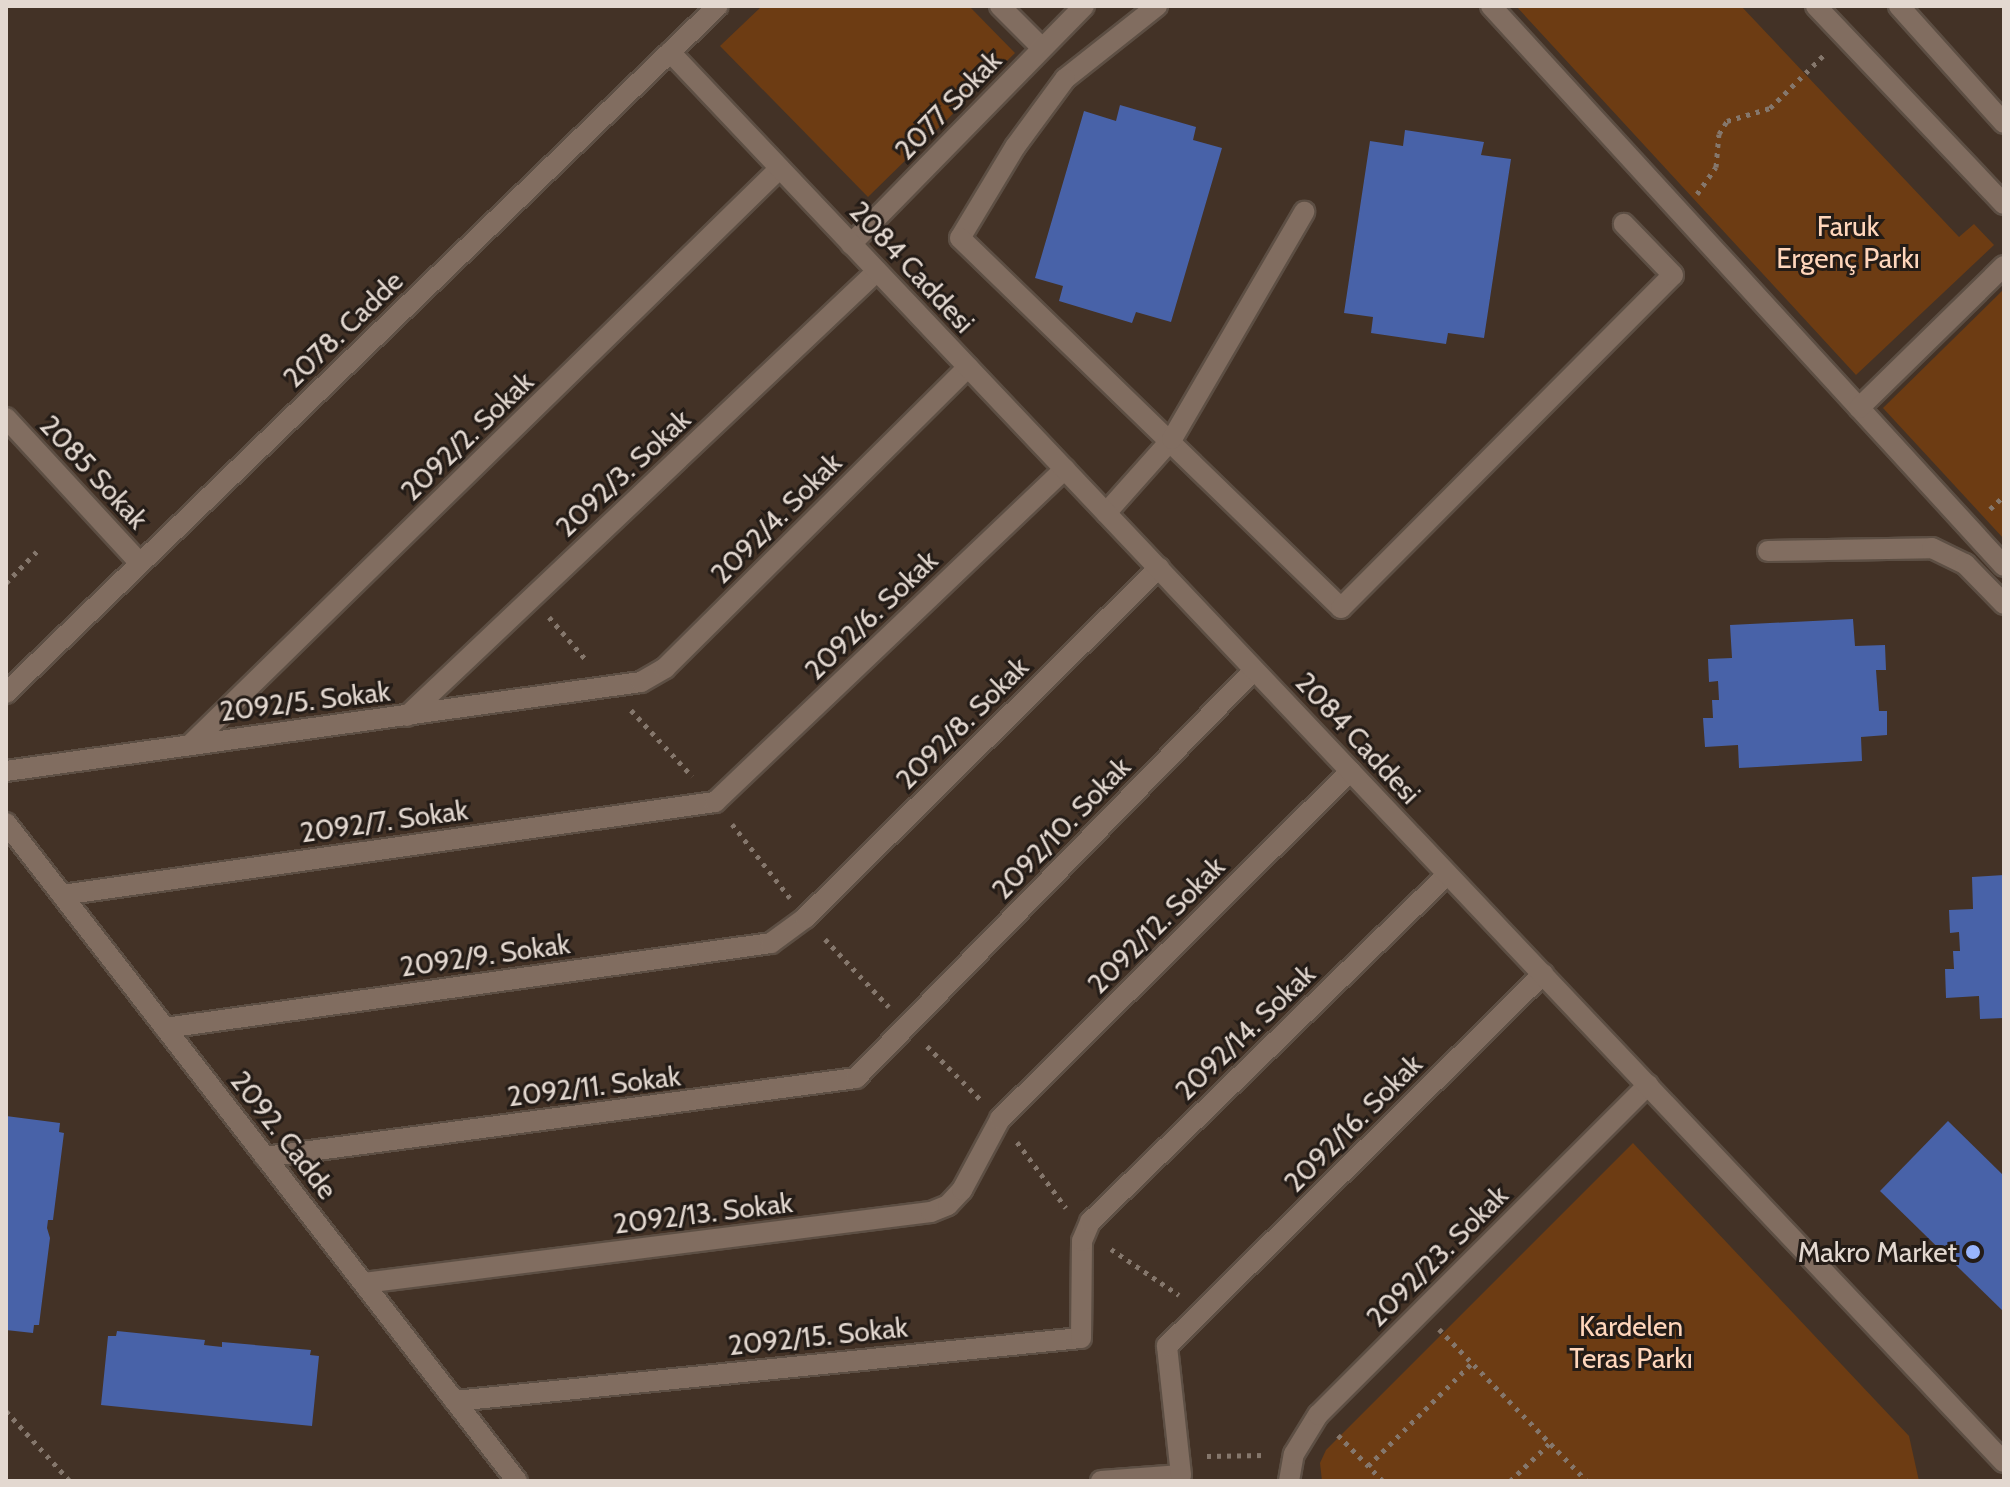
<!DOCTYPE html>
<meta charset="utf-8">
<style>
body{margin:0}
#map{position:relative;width:2010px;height:1487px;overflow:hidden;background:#433226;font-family:Cabin,sans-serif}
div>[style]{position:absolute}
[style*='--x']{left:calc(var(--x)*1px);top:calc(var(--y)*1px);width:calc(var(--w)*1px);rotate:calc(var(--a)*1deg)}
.green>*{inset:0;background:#6d3c13}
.building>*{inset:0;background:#4862a8}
.path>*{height:5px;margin-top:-2.5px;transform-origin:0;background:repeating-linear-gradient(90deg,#85776c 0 4px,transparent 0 10px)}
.roads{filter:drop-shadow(2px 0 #5d4f44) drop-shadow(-2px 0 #5d4f44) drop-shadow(0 2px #5d4f44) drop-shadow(0 -2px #5d4f44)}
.lane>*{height:20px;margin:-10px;padding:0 10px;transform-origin:10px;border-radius:10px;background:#816d60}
.street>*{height:20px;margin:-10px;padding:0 10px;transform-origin:10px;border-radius:10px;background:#816d60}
.secondary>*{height:20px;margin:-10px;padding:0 10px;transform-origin:10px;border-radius:10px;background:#816d60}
.dots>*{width:22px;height:22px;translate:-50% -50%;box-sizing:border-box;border:4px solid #241c17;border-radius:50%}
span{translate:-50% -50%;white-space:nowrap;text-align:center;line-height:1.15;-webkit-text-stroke:6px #241c17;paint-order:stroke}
.street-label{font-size:28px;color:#e3d8d0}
.park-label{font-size:28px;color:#ffd6bb}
.poi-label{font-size:28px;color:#e3d8d0}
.right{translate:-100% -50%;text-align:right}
.frame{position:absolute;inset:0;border:8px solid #e3d8d0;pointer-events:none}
</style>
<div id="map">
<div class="green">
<i style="clip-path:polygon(762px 6px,969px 6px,1015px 53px,868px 197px,720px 46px)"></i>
<i style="clip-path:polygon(1516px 6px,1741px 6px,1959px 237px,1974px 224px,1994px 245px,1856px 375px)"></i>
<i style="clip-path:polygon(2004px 289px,2004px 539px,1883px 408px)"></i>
<i style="clip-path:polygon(1633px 1143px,1909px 1436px,1919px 1481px,1322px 1481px,1320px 1463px,1326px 1450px)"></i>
</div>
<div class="building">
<i style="clip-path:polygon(1120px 105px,1196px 127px,1193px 140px,1222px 148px,1171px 322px,1136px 312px,1132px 323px,1059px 301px,1063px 286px,1035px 278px,1084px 111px,1116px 121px)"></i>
<i style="clip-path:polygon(1405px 130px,1484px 142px,1481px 155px,1511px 159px,1484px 338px,1448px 333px,1446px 344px,1371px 333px,1373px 317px,1344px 313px,1370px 141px,1403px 146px)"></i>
<i style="clip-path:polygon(1853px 619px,1855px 646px,1885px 645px,1886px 670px,1876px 670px,1879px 711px,1887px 711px,1887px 735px,1861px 737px,1862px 761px,1739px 768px,1738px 745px,1705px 747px,1703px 718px,1713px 718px,1712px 700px,1719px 700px,1718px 681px,1709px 682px,1708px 659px,1732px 658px,1730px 625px)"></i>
<i style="clip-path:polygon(2004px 875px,2004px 1018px,1980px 1019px,1979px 996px,1946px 998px,1945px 969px,1954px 969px,1953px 951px,1960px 951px,1959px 932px,1950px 933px,1949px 910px,1973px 909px,1972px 877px)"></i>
<i style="clip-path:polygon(6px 1116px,60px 1123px,59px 1132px,64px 1133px,53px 1220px,48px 1220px,47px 1228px,50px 1238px,39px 1325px,34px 1325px,33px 1333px,6px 1330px)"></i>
<i style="clip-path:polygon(1948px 1121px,2004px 1176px,2004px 1312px,1880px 1191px)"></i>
<i style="clip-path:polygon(117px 1331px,205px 1340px,204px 1345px,222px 1347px,222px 1342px,311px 1350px,310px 1355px,319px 1356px,312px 1426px,101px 1405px,108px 1336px,116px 1336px)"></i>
</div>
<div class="path">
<i style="--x:1697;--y:194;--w:33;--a:-55"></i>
<i style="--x:1716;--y:167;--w:33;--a:-85"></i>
<i style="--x:1719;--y:134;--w:15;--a:-58"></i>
<i style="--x:1727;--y:121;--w:45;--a:-16.8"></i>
<i style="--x:1770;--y:108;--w:78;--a:-44.5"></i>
<i style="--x:1990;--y:509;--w:19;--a:-43"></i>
<i style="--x:6;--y:583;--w:50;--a:-45.8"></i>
<i style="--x:549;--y:617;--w:58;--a:49.2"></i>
<i style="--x:631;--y:710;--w:90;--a:47.3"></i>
<i style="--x:732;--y:824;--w:94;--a:51.9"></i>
<i style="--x:825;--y:939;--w:93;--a:46.7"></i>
<i style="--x:927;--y:1046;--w:78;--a:45"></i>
<i style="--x:1017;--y:1142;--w:82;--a:53.4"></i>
<i style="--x:1111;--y:1249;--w:82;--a:34.1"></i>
<i style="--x:1439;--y:1329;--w:212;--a:45.8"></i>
<i style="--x:6;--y:1411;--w:95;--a:47.6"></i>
<i style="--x:1338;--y:1435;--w:64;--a:45.6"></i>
<i style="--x:1207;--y:1456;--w:58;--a:-1"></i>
<i style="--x:1368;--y:1466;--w:146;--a:-44.7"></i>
<i style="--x:1510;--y:1481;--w:55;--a:-43.5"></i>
</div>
<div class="roads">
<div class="lane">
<i style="--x:1157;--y:6;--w:117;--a:141.6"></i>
<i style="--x:1065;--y:79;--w:84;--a:126.3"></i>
<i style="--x:1015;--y:147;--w:106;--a:121.1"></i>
<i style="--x:960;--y:238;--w:531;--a:44.16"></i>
<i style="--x:1341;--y:608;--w:470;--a:-45.1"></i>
<i style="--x:1673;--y:275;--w:71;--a:-133.9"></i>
<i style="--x:1106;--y:513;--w:99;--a:-48.3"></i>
<i style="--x:1172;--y:439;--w:263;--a:-59.8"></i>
<i style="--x:1768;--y:551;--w:164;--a:-1"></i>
<i style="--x:1932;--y:548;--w:37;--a:26"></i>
<i style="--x:1965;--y:564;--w:56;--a:45.7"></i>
</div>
<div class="street">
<i style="--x:1000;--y:6;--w:59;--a:45"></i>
<i style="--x:1491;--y:6;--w:759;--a:47.51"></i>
<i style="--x:1899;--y:6;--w:157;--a:48.1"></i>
<i style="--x:851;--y:244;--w:333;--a:-45.6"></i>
<i style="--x:1859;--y:408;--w:203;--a:-44.4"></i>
<i style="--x:6;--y:418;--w:197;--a:47.3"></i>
<i style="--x:407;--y:716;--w:647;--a:-43.43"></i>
<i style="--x:192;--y:743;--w:822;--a:-44.36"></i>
<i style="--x:6;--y:771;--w:641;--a:-7.98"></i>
<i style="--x:641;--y:682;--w:28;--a:-30"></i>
<i style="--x:665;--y:668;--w:427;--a:-44.8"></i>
<i style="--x:62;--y:895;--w:660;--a:-8.11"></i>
<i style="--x:715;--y:802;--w:483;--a:-43.6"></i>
<i style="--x:165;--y:1028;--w:612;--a:-7.98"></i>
<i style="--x:771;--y:943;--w:42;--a:-36.3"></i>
<i style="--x:805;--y:918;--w:498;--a:-44.7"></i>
<i style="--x:265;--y:1157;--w:596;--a:-7.61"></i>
<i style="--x:856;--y:1078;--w:570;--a:-45.71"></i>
<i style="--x:364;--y:1283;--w:571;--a:-7.14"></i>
<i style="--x:931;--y:1212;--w:18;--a:-22"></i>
<i style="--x:948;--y:1205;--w:21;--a:-47"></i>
<i style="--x:962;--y:1190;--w:81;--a:-61.8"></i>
<i style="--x:1000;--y:1119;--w:494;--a:-44.8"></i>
<i style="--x:455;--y:1401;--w:629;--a:-5.75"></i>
<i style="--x:1081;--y:1338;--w:97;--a:-89.4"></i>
<i style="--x:1082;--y:1241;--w:21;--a:-67"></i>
<i style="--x:1090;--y:1222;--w:499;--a:-44.2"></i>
<i style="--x:1101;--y:1481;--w:80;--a:-4.3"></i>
<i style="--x:1181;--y:1475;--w:130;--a:-96.2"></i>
<i style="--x:1167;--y:1346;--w:529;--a:-44.69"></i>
<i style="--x:1289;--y:1481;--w:27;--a:-80"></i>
<i style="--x:1294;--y:1454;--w:46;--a:-58.4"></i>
<i style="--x:1318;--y:1415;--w:467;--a:-45"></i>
</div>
<div class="secondary">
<i style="--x:1816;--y:6;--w:273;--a:46.5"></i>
<i style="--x:670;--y:52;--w:1941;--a:46.59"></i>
<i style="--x:6;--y:693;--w:989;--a:-43.98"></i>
<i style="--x:6;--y:823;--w:833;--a:52.17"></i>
</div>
</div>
<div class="dots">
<i style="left:1973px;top:1252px;background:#99b5fd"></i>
</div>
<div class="street-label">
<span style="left:948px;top:105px;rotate:-46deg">2077 Sokak</span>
<span style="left:912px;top:267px;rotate:47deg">2084 Caddesi</span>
<span style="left:343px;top:329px;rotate:-44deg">2078. Cadde</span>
<span style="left:467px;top:436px;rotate:-44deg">2092/2. Sokak</span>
<span style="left:94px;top:472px;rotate:47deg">2085 Sokak</span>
<span style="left:623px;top:473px;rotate:-43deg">2092/3. Sokak</span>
<span style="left:776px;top:518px;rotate:-45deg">2092/4. Sokak</span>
<span style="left:871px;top:615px;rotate:-44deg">2092/6. Sokak</span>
<span style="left:305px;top:701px;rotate:-7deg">2092/5. Sokak</span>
<span style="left:962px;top:723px;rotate:-45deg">2092/8. Sokak</span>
<span style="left:1358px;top:738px;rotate:47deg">2084 Caddesi</span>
<span style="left:384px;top:821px;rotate:-8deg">2092/7. Sokak</span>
<span style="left:1061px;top:828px;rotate:-46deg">2092/10. Sokak</span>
<span style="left:1156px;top:925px;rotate:-45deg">2092/12. Sokak</span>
<span style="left:485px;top:955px;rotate:-8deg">2092/9. Sokak</span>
<span style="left:1245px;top:1032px;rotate:-44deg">2092/14. Sokak</span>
<span style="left:594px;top:1086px;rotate:-7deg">2092/11. Sokak</span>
<span style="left:1353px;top:1123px;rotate:-45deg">2092/16. Sokak</span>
<span style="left:284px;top:1135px;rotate:52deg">2092. Cadde</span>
<span style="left:703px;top:1213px;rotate:-7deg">2092/13. Sokak</span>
<span style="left:1437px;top:1256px;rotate:-45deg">2092/23. Sokak</span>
<span style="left:818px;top:1336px;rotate:-6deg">2092/15. Sokak</span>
</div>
<div class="park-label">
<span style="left:1848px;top:242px">Faruk<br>Ergenç Parkı</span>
<span style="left:1631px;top:1342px">Kardelen<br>Teras Parkı</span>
</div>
<div class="poi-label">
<span class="right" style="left:1957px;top:1252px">Makro Market</span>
</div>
<div class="frame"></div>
</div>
